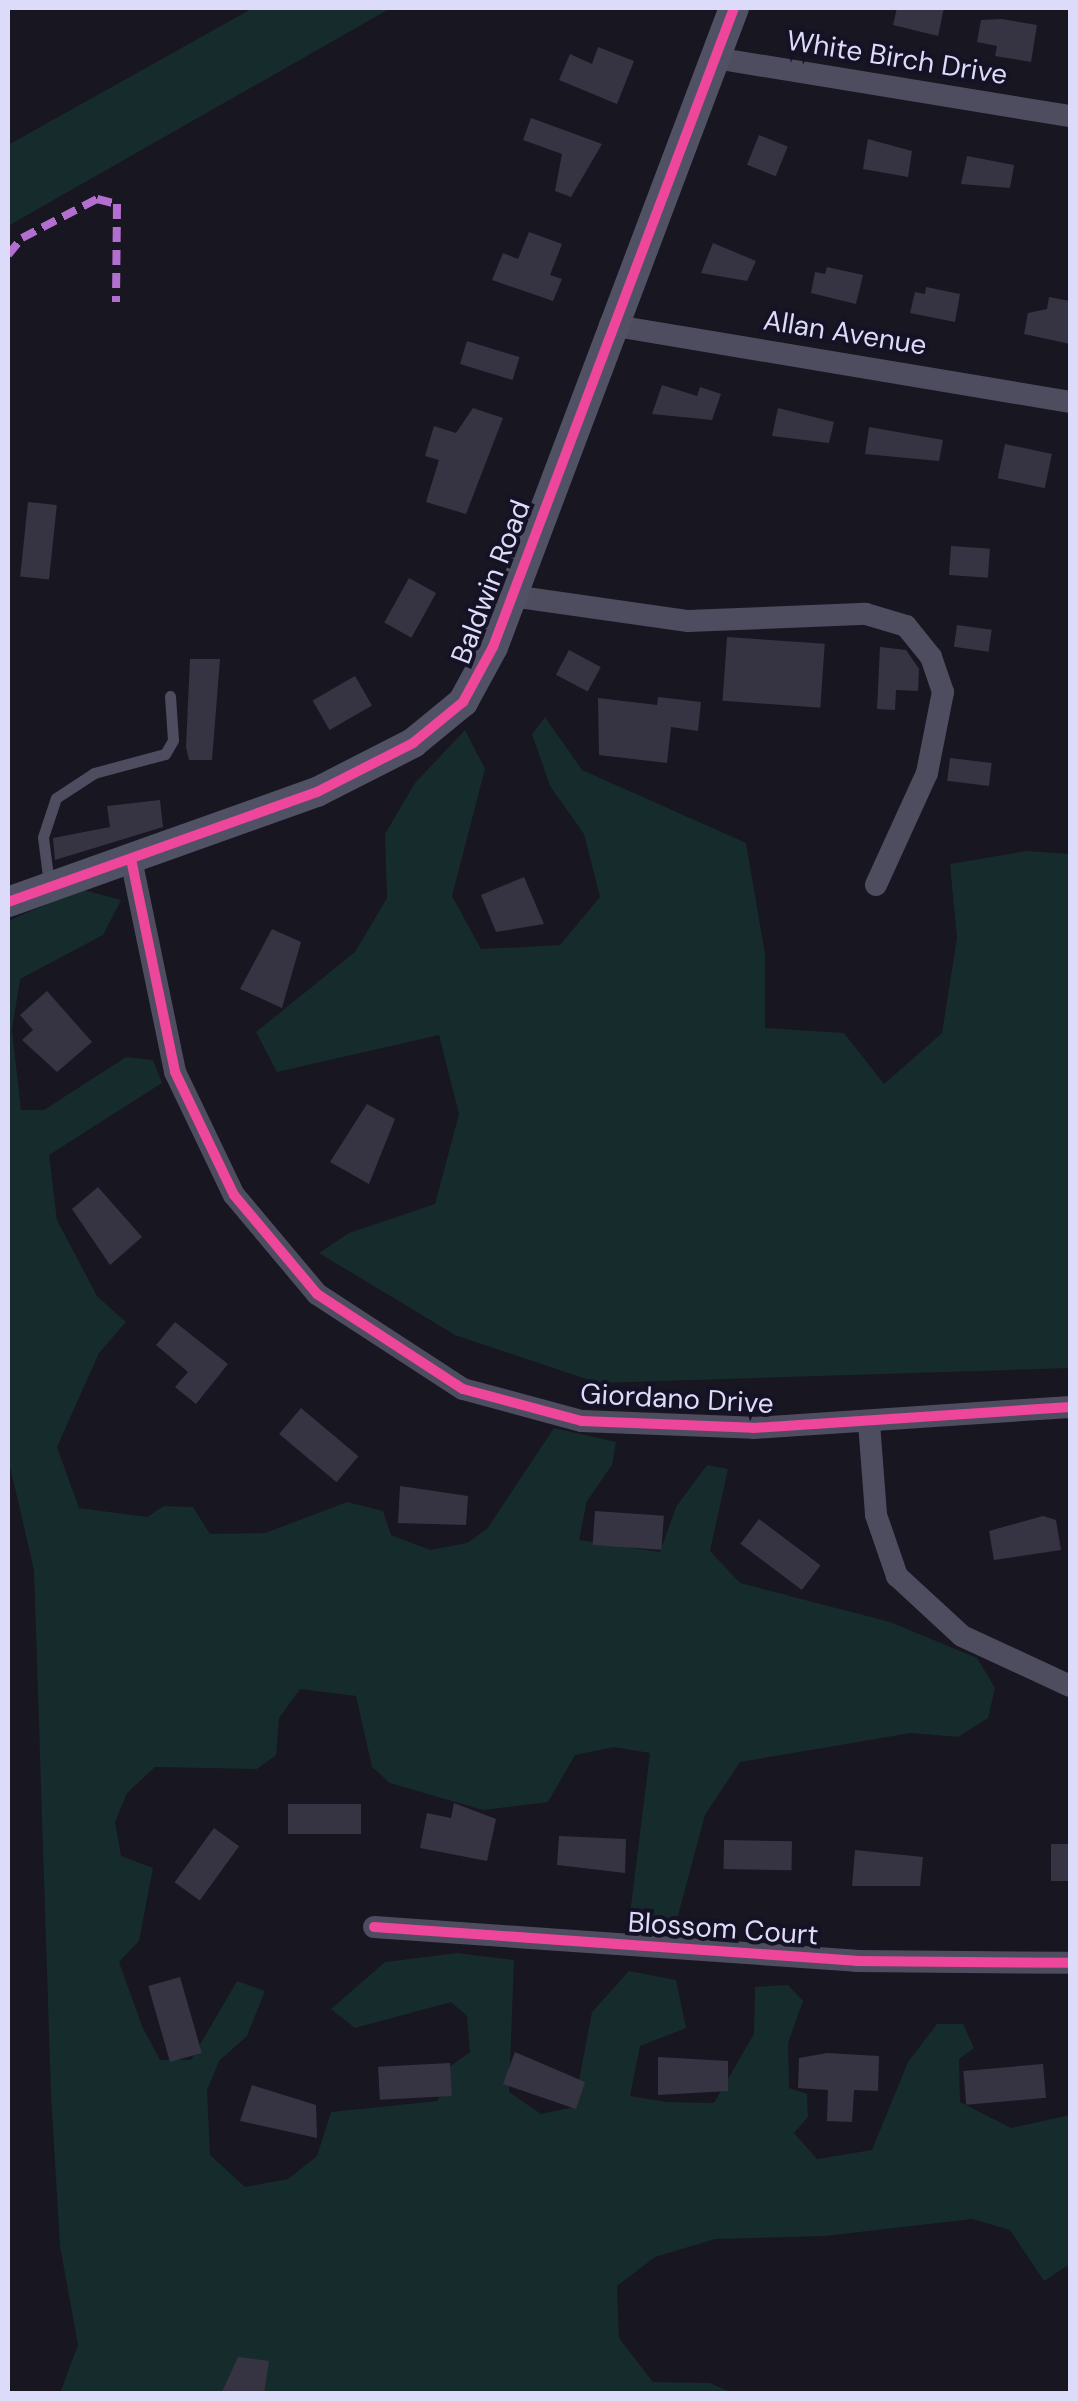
<!DOCTYPE html>
<style>
body{margin:0}
#map{position:relative;width:1078px;height:2401px;overflow:hidden;background:#181621;font-family:"DM Sans",sans-serif}
div>[style]{position:absolute}
[style*='--x']{left:calc(var(--x)*1px);top:calc(var(--y)*1px);width:calc(var(--w)*1px);rotate:calc(var(--a)*1deg)}
.green>*{inset:0;background:#162b2b}
.building>*{inset:0;background:#363442;transform-origin:0 0}
.lane>*{height:11px;margin:-5.5px;padding:0 5.5px;transform-origin:5.5px;border-radius:5.5px;background:#4e4d60}
.street>*{height:22px;margin:-11px;padding:0 11px;transform-origin:11px;border-radius:11px;background:#4e4d60}
.secondary>*{height:30px;margin:-15px;padding:0 15px;transform-origin:15px;border-radius:15px;background:#515166}
.quiet>*{height:8px;margin-top:-4px;transform-origin:0;background:repeating-linear-gradient(90deg,#b36fd0 0 15px,transparent 0 23px)}
.cycleway>*{height:10px;margin:-5px;padding:0 5px;transform-origin:5px;border-radius:5px;background:#ed469a}
span{translate:-50% -50%;white-space:nowrap;text-align:center;line-height:1.15;-webkit-text-stroke:8px #151225;paint-order:stroke}
.street-label{font-size:28px;color:#dddbfa}
.frame{position:absolute;inset:0;border:10px solid #dddbfa;pointer-events:none}
</style>
<div id="map">
<div class="green">
<i style="clip-path:polygon(253px 8px,391px 8px,8px 226px,8px 145px)"></i>
<i style="clip-path:polygon(545px 717px,582px 770px,746px 843px,765px 954px,765px 1028px,844px 1033px,884px 1084px,942px 1033px,957px 938px,950px 864px,1027px 851px,1070px 854px,1070px 1368px,598px 1383px,455px 1335px,319px 1253px,349px 1233px,435px 1204px,459px 1114px,439px 1035px,277px 1072px,256px 1032px,355px 952px,387px 898px,385px 834px,415px 783px,465px 730px,485px 769px,452px 896px,481px 949px,560px 945px,600px 897px,584px 834px,550px 786px,532px 734px)"></i>
<i style="clip-path:polygon(80px 889px,121px 900px,103px 935px,20px 979px,12px 1030px,21px 1110px,44px 1110px,126px 1057px,153px 1060px,162px 1083px,49px 1155px,57px 1220px,97px 1296px,126px 1322px,99px 1353px,57px 1447px,79px 1508px,147px 1517px,164px 1506px,193px 1507px,210px 1534px,265px 1533px,347px 1502px,383px 1511px,391px 1535px,430px 1550px,467px 1543px,487px 1529px,554px 1428px,616px 1442px,612px 1465px,587px 1501px,579px 1540px,660px 1552px,676px 1507px,707px 1465px,728px 1469px,710px 1551px,740px 1583px,890px 1622px,977px 1658px,995px 1688px,988px 1718px,958px 1737px,911px 1733px,740px 1762px,705px 1815px,676px 1923px,645px 1929px,630px 1914px,650px 1753px,614px 1747px,575px 1755px,548px 1802px,483px 1810px,390px 1783px,372px 1767px,356px 1696px,300px 1689px,279px 1718px,276px 1755px,257px 1769px,155px 1767px,127px 1793px,115px 1822px,121px 1856px,153px 1868px,139px 1941px,119px 1962px,142px 2026px,160px 2060px,191px 2060px,237px 1981px,265px 1991px,247px 2036px,219px 2061px,207px 2090px,210px 2155px,245px 2187px,288px 2179px,317px 2156px,331px 2112px,438px 2101px,445px 2070px,470px 2052px,467px 2016px,451px 2002px,355px 2028px,331px 2009px,385px 1962px,457px 1953px,514px 1960px,509px 2092px,541px 2114px,574px 2107px,592px 2012px,629px 1971px,676px 1980px,686px 2028px,640px 2046px,630px 2096px,666px 2102px,714px 2103px,754px 2034px,755px 1987px,788px 1985px,803px 2001px,788px 2043px,789px 2088px,807px 2094px,808px 2117px,794px 2133px,817px 2159px,872px 2150px,908px 2062px,937px 2024px,963px 2024px,974px 2048px,959px 2059px,960px 2102px,1011px 2128px,1070px 2115px,1070px 2264px,1044px 2281px,1010px 2230px,972px 2219px,825px 2236px,715px 2239px,655px 2257px,617px 2286px,619px 2338px,653px 2382px,710px 2383px,733px 2393px,60px 2393px,78px 2345px,60px 2246px,51px 2095px,34px 1570px,8px 1458px,8px 921px)"></i>
</div>
<div class="building">
<i style="clip-path:polygon(897px 8px,944px 8px,938px 36px,893px 25px)"></i>
<i style="clip-path:polygon(1002px 19px,1037px 25px,1031px 62px,995px 56px,997px 46px,977px 42px,981px 20px)"></i>
<i style="clip-path:polygon(598px 47px,634px 61px,617px 104px,559px 80px,570px 54px,592px 64px)"></i>
<i style="clip-path:polygon(531px 118px,602px 144px,571px 197px,555px 191px,562px 154px,523px 140px)"></i>
<i style="left:759px;top:135px;width:31px;height:32px;rotate:22deg"></i>
<i style="clip-path:polygon(868px 139px,912px 151px,908px 177px,863px 169px)"></i>
<i style="clip-path:polygon(967px 156px,1014px 165px,1010px 188px,961px 184px)"></i>
<i style="clip-path:polygon(529px 232px,562px 244px,550px 275px,562px 279px,553px 301px,492px 280px,503px 253px,518px 259px)"></i>
<i style="clip-path:polygon(713px 243px,756px 261px,747px 281px,701px 273px)"></i>
<i style="clip-path:polygon(827px 267px,863px 275px,856px 304px,811px 293px,815px 272px,825px 274px)"></i>
<i style="clip-path:polygon(926px 287px,960px 294px,955px 322px,910px 313px,915px 292px,925px 294px)"></i>
<i style="clip-path:polygon(1049px 297px,1070px 301px,1070px 344px,1024px 334px,1028px 313px,1047px 309px)"></i>
<i style="left:467px;top:341px;width:55px;height:24px;rotate:17deg"></i>
<i style="clip-path:polygon(662px 385px,697px 396px,700px 387px,721px 394px,712px 420px,652px 414px)"></i>
<i style="clip-path:polygon(473px 408px,503px 418px,466px 514px,426px 502px,439px 460px,425px 456px,434px 426px,456px 433px)"></i>
<i style="clip-path:polygon(778px 408px,834px 422px,829px 443px,772px 436px)"></i>
<i style="clip-path:polygon(869px 427px,943px 440px,939px 461px,865px 454px)"></i>
<i style="left:1005px;top:444px;width:48px;height:35px;rotate:12deg"></i>
<i style="left:28px;top:502px;width:29px;height:75px;rotate:6deg"></i>
<i style="left:951px;top:546px;width:39px;height:29px;rotate:4deg"></i>
<i style="left:409px;top:578px;width:31px;height:51px;rotate:29deg"></i>
<i style="left:957px;top:625px;width:35px;height:22px;rotate:8deg"></i>
<i style="left:727px;top:637px;width:98px;height:64px;rotate:4deg"></i>
<i style="clip-path:polygon(880px 647px,906px 650px,919px 669px,918px 691px,896px 690px,895px 710px,877px 709px)"></i>
<i style="left:569px;top:650px;width:36px;height:28px;rotate:28deg"></i>
<i style="clip-path:polygon(190px 659px,220px 659px,212px 760px,189px 760px,186px 747px)"></i>
<i style="left:355px;top:676px;width:34px;height:49px;rotate:60deg"></i>
<i style="clip-path:polygon(658px 697px,701px 702px,698px 731px,671px 727px,667px 763px,599px 755px,598px 698px,657px 705px)"></i>
<i style="left:950px;top:758px;width:42px;height:23px;rotate:7deg"></i>
<i style="clip-path:polygon(160px 800px,163px 827px,55px 860px,53px 838px,110px 827px,107px 806px)"></i>
<i style="clip-path:polygon(524px 877px,544px 924px,496px 932px,481px 895px)"></i>
<i style="clip-path:polygon(272px 929px,301px 942px,282px 1008px,240px 989px)"></i>
<i style="clip-path:polygon(47px 991px,92px 1042px,57px 1072px,22px 1040px,33px 1030px,20px 1015px)"></i>
<i style="clip-path:polygon(367px 1104px,395px 1119px,369px 1184px,330px 1162px)"></i>
<i style="clip-path:polygon(98px 1187px,142px 1237px,110px 1265px,72px 1209px)"></i>
<i style="clip-path:polygon(175px 1322px,228px 1364px,196px 1404px,175px 1387px,188px 1372px,156px 1345px)"></i>
<i style="left:301px;top:1408px;width:75px;height:34px;rotate:40deg"></i>
<i style="clip-path:polygon(400px 1486px,468px 1496px,466px 1525px,398px 1523px)"></i>
<i style="left:595px;top:1511px;width:69px;height:34px;rotate:4deg"></i>
<i style="clip-path:polygon(1043px 1516px,1056px 1520px,1061px 1550px,994px 1560px,989px 1531px)"></i>
<i style="left:759px;top:1519px;width:77px;height:31px;rotate:37deg"></i>
<i style="clip-path:polygon(454px 1803px,496px 1819px,487px 1861px,420px 1848px,427px 1813px,451px 1818px)"></i>
<i style="left:361px;top:1804px;width:30px;height:73px;rotate:90deg"></i>
<i style="left:214px;top:1828px;width:31px;height:67px;rotate:36deg"></i>
<i style="clip-path:polygon(559px 1836px,626px 1839px,625px 1873px,557px 1865px)"></i>
<i style="left:724px;top:1840px;width:68px;height:29px;rotate:1deg"></i>
<i style="left:1070px;top:1844px;width:37px;height:19px;rotate:90deg"></i>
<i style="clip-path:polygon(855px 1850px,923px 1857px,920px 1886px,852px 1886px)"></i>
<i style="left:180px;top:1977px;width:79px;height:33px;rotate:74deg"></i>
<i style="clip-path:polygon(515px 2052px,585px 2082px,576px 2109px,503px 2084px)"></i>
<i style="clip-path:polygon(827px 2053px,879px 2056px,878px 2091px,854px 2090px,852px 2122px,827px 2121px,828px 2090px,798px 2088px,799px 2058px)"></i>
<i style="clip-path:polygon(658px 2057px,728px 2061px,728px 2091px,658px 2095px)"></i>
<i style="left:450px;top:2063px;width:33px;height:72px;rotate:87deg"></i>
<i style="left:1043px;top:2064px;width:34px;height:80px;rotate:85deg"></i>
<i style="clip-path:polygon(252px 2085px,316px 2105px,317px 2138px,240px 2121px)"></i>
<i style="clip-path:polygon(238px 2357px,269px 2361px,264px 2394px,221px 2394px)"></i>
</div>
<div class="lane">
<i style="--x:49;--y:884;--w:47;--a:-97.3"></i>
<i style="--x:43;--y:837;--w:41;--a:-71.6"></i>
<i style="--x:56;--y:798;--w:45;--a:-33.3"></i>
<i style="--x:94;--y:773;--w:73;--a:-15"></i>
<i style="--x:165;--y:754;--w:16;--a:-60"></i>
<i style="--x:173;--y:740;--w:44;--a:-93.9"></i>
</div>
<div class="street">
<i style="--x:715;--y:58;--w:360;--a:9.3"></i>
<i style="--x:610;--y:325;--w:466;--a:9.5"></i>
<i style="--x:512;--y:596;--w:178;--a:8.1"></i>
<i style="--x:688;--y:621;--w:178;--a:-2.3"></i>
<i style="--x:866;--y:614;--w:42;--a:16.7"></i>
<i style="--x:906;--y:626;--w:40;--a:51"></i>
<i style="--x:931;--y:657;--w:37;--a:71"></i>
<i style="--x:943;--y:692;--w:83;--a:101.2"></i>
<i style="--x:927;--y:773;--w:123;--a:114.5"></i>
<i style="--x:131;--y:859;--w:217;--a:78.3"></i>
<i style="--x:175;--y:1072;--w:136;--a:64.4"></i>
<i style="--x:234;--y:1195;--w:129;--a:50"></i>
<i style="--x:317;--y:1294;--w:174;--a:33.1"></i>
<i style="--x:463;--y:1389;--w:123;--a:15.1"></i>
<i style="--x:582;--y:1421;--w:171;--a:2.3"></i>
<i style="--x:753;--y:1428;--w:318;--a:-3.8"></i>
<i style="--x:869;--y:1423;--w:92;--a:85.6"></i>
<i style="--x:876;--y:1515;--w:65;--a:71"></i>
<i style="--x:897;--y:1576;--w:88;--a:42.7"></i>
<i style="--x:962;--y:1636;--w:119;--a:24.8"></i>
<i style="--x:374;--y:1927;--w:483;--a:4"></i>
<i style="--x:856;--y:1961;--w:214;--a:0.5"></i>
</div>
<div class="secondary">
<i style="--x:8;--y:902;--w:328;--a:-19.6"></i>
<i style="--x:317;--y:792;--w:108;--a:-27"></i>
<i style="--x:413;--y:743;--w:65;--a:-39.4"></i>
<i style="--x:463;--y:702;--w:63;--a:-61.4"></i>
<i style="--x:493;--y:647;--w:683;--a:-69.34"></i>
</div>
<div class="quiet">
<i style="--x:8;--y:255;--w:22;--a:-51"></i>
<i style="--x:22;--y:238;--w:85;--a:-27.5"></i>
<i style="--x:97;--y:199;--w:21;--a:14"></i>
<i style="--x:117;--y:204;--w:98;--a:90.6"></i>
</div>
<div class="cycleway">
<i style="--x:131;--y:859;--w:217;--a:78.3"></i>
<i style="--x:175;--y:1072;--w:136;--a:64.4"></i>
<i style="--x:234;--y:1195;--w:129;--a:50"></i>
<i style="--x:317;--y:1294;--w:174;--a:33.1"></i>
<i style="--x:463;--y:1389;--w:123;--a:15.1"></i>
<i style="--x:582;--y:1421;--w:171;--a:2.3"></i>
<i style="--x:753;--y:1428;--w:318;--a:-3.8"></i>
<i style="--x:8;--y:902;--w:328;--a:-19.6"></i>
<i style="--x:317;--y:792;--w:108;--a:-27"></i>
<i style="--x:413;--y:743;--w:65;--a:-39.4"></i>
<i style="--x:463;--y:702;--w:63;--a:-61.4"></i>
<i style="--x:493;--y:647;--w:683;--a:-69.34"></i>
<i style="--x:374;--y:1927;--w:483;--a:4"></i>
<i style="--x:856;--y:1961;--w:214;--a:0.5"></i>
</div>
<div class="street-label">
<span style="left:897px;top:58px;rotate:9deg">White Birch Drive</span>
<span style="left:845px;top:333px;rotate:9deg">Allan Avenue</span>
<span style="left:491px;top:582px;rotate:-69deg">Baldwin Road</span>
<span style="left:677px;top:1399px;rotate:3deg">Giordano Drive</span>
<span style="left:723px;top:1929px;rotate:4deg">Blossom Court</span>
</div>
<div class="frame"></div>
</div>
